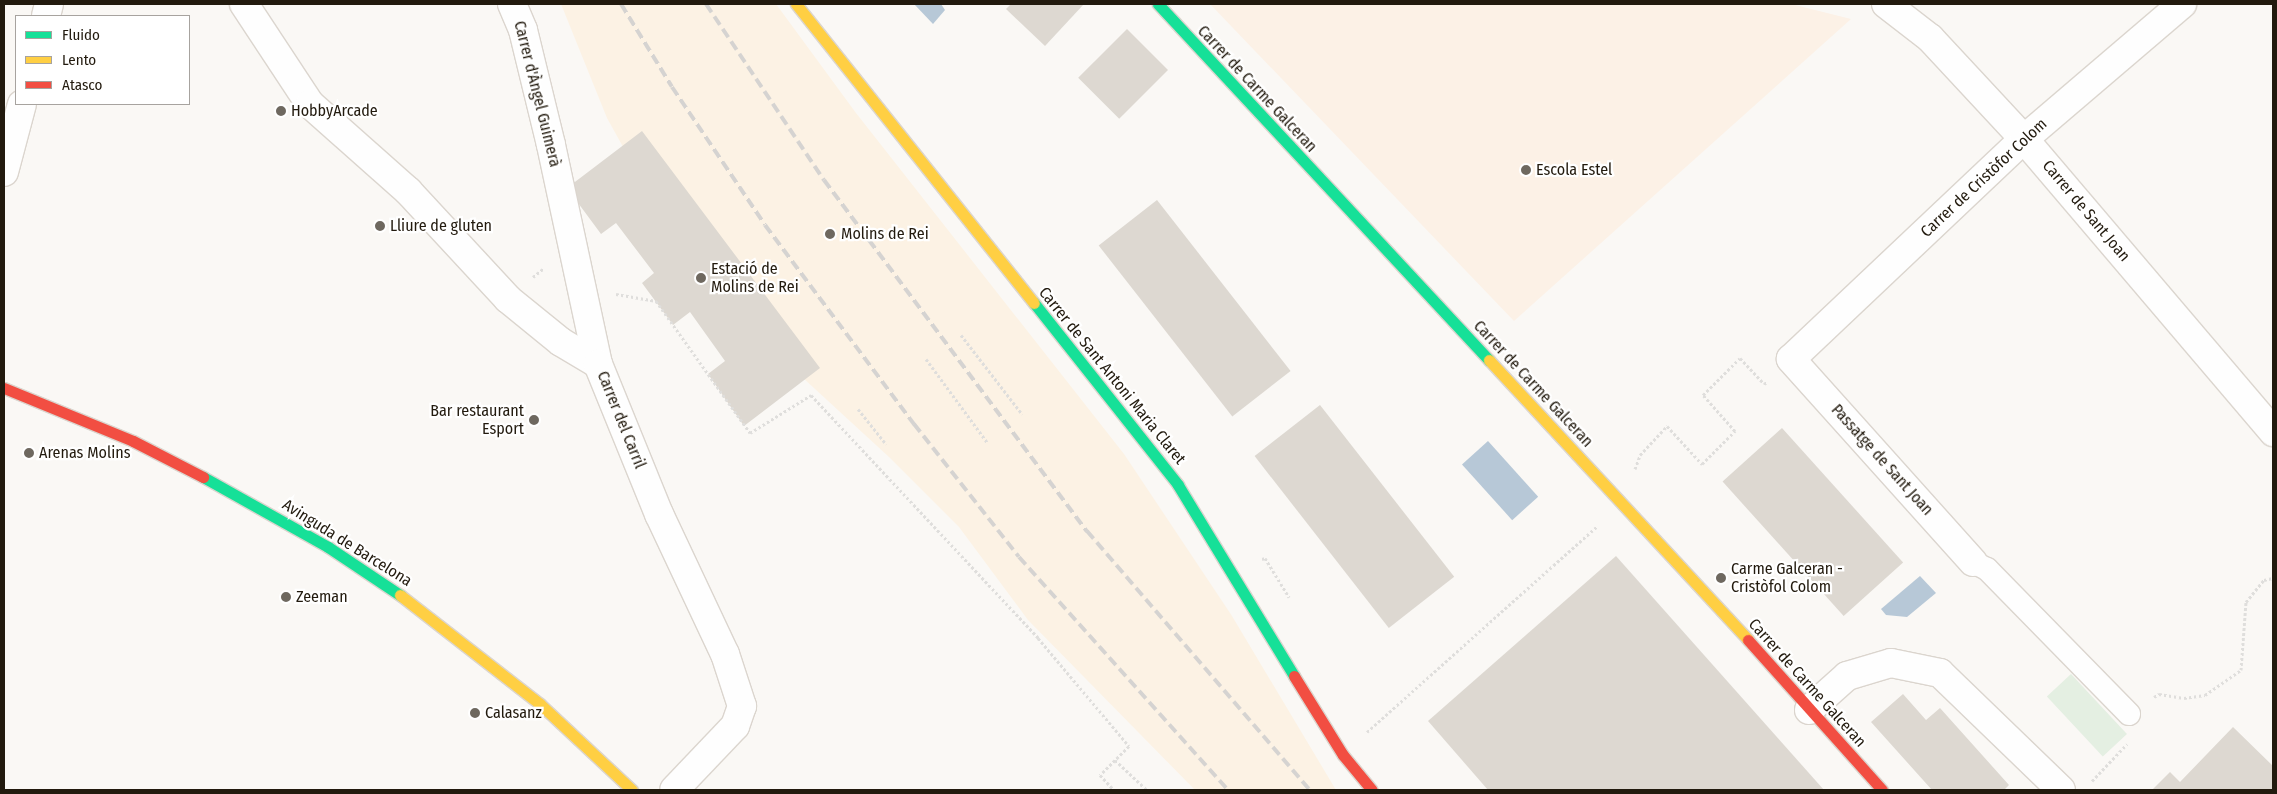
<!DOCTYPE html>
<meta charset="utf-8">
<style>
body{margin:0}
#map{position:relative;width:2277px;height:794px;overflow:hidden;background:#faf8f5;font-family:"Fira Sans Condensed",sans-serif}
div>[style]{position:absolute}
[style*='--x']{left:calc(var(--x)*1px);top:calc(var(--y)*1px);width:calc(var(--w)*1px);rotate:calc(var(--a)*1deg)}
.built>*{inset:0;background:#fcf2e4}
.education>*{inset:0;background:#fcf1e6}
.green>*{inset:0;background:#e4efe2;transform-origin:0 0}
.water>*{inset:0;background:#b7c8d7;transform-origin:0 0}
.building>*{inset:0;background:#ddd8d1;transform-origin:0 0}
.path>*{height:3px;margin-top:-1.5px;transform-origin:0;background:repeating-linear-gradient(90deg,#dfdedc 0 2.5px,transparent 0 5px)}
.roads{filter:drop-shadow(1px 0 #dbd5ce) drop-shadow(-1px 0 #dbd5ce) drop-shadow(0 1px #dbd5ce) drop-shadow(0 -1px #dbd5ce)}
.lane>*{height:22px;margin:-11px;padding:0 11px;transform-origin:11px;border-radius:11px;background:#fefefe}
.street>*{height:28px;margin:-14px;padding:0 14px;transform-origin:14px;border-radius:14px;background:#fefefe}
.fast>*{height:11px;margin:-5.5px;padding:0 5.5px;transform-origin:5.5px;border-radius:5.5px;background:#16e098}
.slow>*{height:11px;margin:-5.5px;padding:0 5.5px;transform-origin:5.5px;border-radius:5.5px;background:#ffcf43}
.jam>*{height:11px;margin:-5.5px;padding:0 5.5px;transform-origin:5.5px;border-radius:5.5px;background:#f24e42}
.rail>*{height:4px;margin-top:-2px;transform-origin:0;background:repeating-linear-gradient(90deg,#d5d3d1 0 10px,transparent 0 15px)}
.dots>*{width:14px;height:14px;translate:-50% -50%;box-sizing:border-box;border:2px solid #fff;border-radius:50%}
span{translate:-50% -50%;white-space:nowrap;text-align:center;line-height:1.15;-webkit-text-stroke:4.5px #fff;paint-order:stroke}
.street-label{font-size:16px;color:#221a0e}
.poi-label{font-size:16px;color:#221a0e}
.left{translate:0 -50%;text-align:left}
.right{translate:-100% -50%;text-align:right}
.frame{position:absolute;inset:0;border:5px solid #221a0e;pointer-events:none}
.legend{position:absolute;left:15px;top:15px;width:175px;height:90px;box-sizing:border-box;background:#fff;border:1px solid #a7a39f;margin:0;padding:6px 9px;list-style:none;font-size:15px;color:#221a0e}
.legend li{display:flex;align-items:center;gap:10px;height:25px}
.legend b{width:25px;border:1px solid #a7a39f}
</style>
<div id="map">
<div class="built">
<i style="clip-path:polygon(561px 4px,776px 4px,856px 113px,1124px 454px,1232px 616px,1336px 790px,1195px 790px,1028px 620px,959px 527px,889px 457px,753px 332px,653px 201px,607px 118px)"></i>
</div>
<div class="education">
<i style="clip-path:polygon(1210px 4px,1791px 4px,1851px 19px,1514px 321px)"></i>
</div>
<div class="green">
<i style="left:2071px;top:674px;width:82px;height:33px;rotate:47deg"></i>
</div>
<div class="water">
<i style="clip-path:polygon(914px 4px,941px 4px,945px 10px,933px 24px)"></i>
<i style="left:1488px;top:441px;width:75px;height:35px;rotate:48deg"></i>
<i style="clip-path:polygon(1920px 576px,1936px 593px,1907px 617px,1886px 615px,1881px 609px)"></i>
</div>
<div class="building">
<i style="clip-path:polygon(1011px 4px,1084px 4px,1045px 46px,1006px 9px)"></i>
<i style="left:1127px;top:29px;width:58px;height:69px;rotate:45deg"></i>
<i style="clip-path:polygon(642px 131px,820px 368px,744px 426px,708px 374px,725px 361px,690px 312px,673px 325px,642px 283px,654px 273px,616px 223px,601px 234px,567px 188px)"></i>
<i style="left:1157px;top:200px;width:217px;height:74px;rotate:52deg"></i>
<i style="left:1320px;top:405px;width:218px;height:83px;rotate:52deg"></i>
<i style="left:1782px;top:428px;width:181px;height:80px;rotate:48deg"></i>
<i style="clip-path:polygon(1616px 556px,1824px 790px,1488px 790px,1428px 721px)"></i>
<i style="clip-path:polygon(1903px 694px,1926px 720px,1940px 708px,2009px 785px,2004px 790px,1932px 790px,1871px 722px)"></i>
<i style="clip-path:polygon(2233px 727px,2273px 766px,2273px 790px,2152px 790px,2170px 772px,2180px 782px)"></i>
</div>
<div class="path">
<i style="--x:533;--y:277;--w:14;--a:-39"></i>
<i style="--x:616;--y:294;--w:41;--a:9.9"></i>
<i style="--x:656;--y:301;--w:162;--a:54.5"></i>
<i style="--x:750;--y:433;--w:72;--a:-31.9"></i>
<i style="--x:811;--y:395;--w:333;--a:46.9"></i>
<i style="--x:1038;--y:638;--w:141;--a:49.9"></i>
<i style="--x:1129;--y:746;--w:41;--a:135"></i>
<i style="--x:1100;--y:775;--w:21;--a:47"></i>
<i style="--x:961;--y:335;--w:100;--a:52.3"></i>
<i style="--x:926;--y:359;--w:103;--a:53.7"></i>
<i style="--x:858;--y:409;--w:45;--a:51.3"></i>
<i style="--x:1635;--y:469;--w:15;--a:-70"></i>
<i style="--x:1640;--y:455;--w:40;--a:-47"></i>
<i style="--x:1667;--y:426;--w:52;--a:47.4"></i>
<i style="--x:1702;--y:464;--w:47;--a:-45"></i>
<i style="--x:1735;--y:431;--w:48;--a:-131.6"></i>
<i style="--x:1703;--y:395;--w:52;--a:-45"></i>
<i style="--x:1740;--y:358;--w:35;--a:47"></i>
<i style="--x:1764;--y:384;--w:4;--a:-34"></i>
<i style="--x:1262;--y:559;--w:3;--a:-18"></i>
<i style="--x:1265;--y:558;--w:46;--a:58.4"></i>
<i style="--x:2154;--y:697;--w:6;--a:-31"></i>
<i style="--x:2159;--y:694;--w:25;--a:9"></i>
<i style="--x:2184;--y:698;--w:21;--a:-8"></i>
<i style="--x:2205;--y:695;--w:44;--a:-34.8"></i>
<i style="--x:2241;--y:670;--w:68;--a:-85.8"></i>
<i style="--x:2246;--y:602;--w:28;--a:-51"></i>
<i style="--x:2264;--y:580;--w:9;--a:-13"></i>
<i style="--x:1367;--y:732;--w:309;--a:-41.8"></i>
<i style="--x:1115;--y:760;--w:44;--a:43.2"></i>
<i style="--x:2092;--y:781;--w:51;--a:-46.6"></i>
</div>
<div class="roads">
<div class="lane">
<i style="--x:1973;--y:562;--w:16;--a:27"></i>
<i style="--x:1987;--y:569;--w:203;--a:45.6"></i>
</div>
<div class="street">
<i style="--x:244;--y:4;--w:120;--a:56.6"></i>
<i style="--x:310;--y:104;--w:131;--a:41.6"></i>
<i style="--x:408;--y:191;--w:147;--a:47.2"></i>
<i style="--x:508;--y:299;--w:68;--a:39.1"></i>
<i style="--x:561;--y:342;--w:43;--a:30.7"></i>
<i style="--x:512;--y:4;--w:28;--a:67"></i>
<i style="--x:523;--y:30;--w:118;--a:76.3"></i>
<i style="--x:551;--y:145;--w:224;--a:77.9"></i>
<i style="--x:598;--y:364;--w:162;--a:67.9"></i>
<i style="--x:659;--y:514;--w:155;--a:64.8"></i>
<i style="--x:725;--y:654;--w:55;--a:71.9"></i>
<i style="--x:742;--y:706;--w:21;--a:109"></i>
<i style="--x:735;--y:726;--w:88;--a:133.6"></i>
<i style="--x:1886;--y:4;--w:56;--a:37.7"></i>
<i style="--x:1930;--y:38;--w:138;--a:47.1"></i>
<i style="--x:2024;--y:139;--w:385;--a:49.6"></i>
<i style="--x:46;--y:16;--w:12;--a:-76"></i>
<i style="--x:4;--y:172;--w:70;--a:-75.2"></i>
<i style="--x:1973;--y:562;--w:273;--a:-131.9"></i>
<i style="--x:1791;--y:359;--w:320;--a:-43.4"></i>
<i style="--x:2024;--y:139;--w:208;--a:-40.5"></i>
<i style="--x:1809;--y:710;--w:51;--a:-41.8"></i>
<i style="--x:1847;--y:676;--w:46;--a:-16.5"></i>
<i style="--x:1891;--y:663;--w:50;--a:11.5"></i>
<i style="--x:1940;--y:673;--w:168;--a:44"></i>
</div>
<div class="fast">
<i style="--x:1158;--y:4;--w:486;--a:47.1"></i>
<i style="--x:1034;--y:303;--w:232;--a:51.6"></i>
<i style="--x:1178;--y:485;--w:223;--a:58.7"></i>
<i style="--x:203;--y:477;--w:143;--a:29.2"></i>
<i style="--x:328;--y:547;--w:87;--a:33.7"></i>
</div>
<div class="slow">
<i style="--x:796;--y:4;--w:382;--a:51.5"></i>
<i style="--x:1489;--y:360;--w:381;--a:47.2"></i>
<i style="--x:400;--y:595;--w:177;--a:37.9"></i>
<i style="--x:540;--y:704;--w:126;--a:43.1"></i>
</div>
<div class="jam">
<i style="--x:4;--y:388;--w:139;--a:22.3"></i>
<i style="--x:133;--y:441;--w:79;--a:27.2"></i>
<i style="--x:1748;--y:640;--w:201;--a:48.2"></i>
<i style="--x:1294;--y:676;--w:93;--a:58.2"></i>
<i style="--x:1343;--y:755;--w:45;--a:50.4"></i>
</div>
</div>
<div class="rail">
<i style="--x:621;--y:4;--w:97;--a:58.4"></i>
<i style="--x:672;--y:87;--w:166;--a:56"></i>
<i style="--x:765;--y:225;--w:249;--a:53.2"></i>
<i style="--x:914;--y:424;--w:169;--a:51.7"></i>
<i style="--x:1019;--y:557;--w:313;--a:48.1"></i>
<i style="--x:706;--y:4;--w:212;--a:56.2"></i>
<i style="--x:824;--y:180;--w:439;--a:53.2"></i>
<i style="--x:1087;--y:531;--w:342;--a:49.3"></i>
</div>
<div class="dots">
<i style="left:281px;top:111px;background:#6e685f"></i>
<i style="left:1526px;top:170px;background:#6e685f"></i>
<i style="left:380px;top:226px;background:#6e685f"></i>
<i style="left:830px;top:234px;background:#6e685f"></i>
<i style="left:701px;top:278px;background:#6e685f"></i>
<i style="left:534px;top:420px;background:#6e685f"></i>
<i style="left:29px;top:453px;background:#6e685f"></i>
<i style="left:1721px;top:578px;background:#6e685f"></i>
<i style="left:286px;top:597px;background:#6e685f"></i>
<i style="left:475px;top:713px;background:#6e685f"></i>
</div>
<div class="street-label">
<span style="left:1257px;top:89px;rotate:47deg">Carrer de Carme Galceran</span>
<span style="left:537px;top:94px;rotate:76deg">Carrer d'Àngel Guimerà</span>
<span style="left:1984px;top:178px;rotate:-43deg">Carrer de Cristòfor Colom</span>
<span style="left:2086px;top:211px;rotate:50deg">Carrer de Sant Joan</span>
<span style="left:1112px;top:376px;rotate:51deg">Carrer de Sant Antoni Maria Claret</span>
<span style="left:1533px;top:384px;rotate:47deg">Carrer de Carme Galceran</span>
<span style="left:621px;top:420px;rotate:68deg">Carrer del Carril</span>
<span style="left:1882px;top:460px;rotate:48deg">Passatge de Sant Joan</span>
<span style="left:347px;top:543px;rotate:32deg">Avinguda de Barcelona</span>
<span style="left:1807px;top:683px;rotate:48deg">Carrer de Carme Galceran</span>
</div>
<div class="poi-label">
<span class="left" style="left:291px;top:111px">HobbyArcade</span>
<span class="left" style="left:1536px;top:170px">Escola Estel</span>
<span class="left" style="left:390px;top:226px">Lliure de gluten</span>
<span class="left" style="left:841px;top:234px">Molins de Rei</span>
<span class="left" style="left:711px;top:278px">Estació de<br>Molins de Rei</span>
<span class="right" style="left:524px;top:420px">Bar restaurant<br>Esport</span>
<span class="left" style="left:39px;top:453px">Arenas Molins</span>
<span class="left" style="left:1731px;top:578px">Carme Galceran -<br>Cristòfol Colom</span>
<span class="left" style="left:296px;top:597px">Zeeman</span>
<span class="left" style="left:485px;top:713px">Calasanz</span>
</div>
<div class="frame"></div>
<ul class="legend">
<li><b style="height:6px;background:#16e098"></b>Fluido</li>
<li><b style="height:6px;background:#ffcf43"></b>Lento</li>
<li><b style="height:6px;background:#f24e42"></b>Atasco</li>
</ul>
</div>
